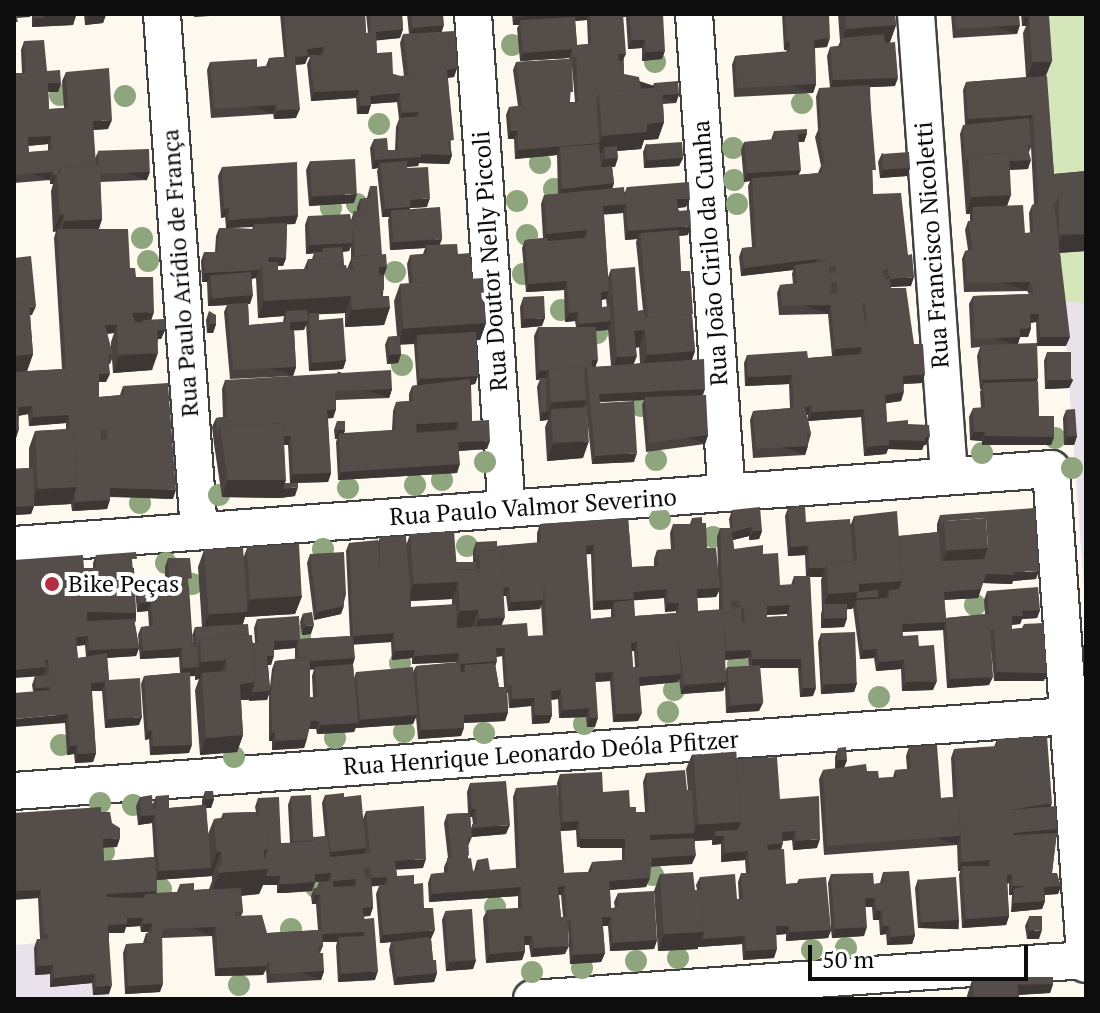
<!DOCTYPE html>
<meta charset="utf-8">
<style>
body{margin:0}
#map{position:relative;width:1100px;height:1013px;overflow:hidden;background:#fef9ee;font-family:"PT Serif",serif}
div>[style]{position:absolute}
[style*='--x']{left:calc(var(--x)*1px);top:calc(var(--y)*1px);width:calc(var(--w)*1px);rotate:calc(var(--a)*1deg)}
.industrial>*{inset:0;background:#e9e1eb}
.green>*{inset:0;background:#d5e6ba}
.roads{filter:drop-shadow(2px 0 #404040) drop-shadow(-2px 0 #404040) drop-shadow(0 2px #404040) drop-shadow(0 -2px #404040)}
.minor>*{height:36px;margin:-18px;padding:0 18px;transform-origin:18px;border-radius:18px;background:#fff}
.trees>*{width:22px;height:22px;margin:-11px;border-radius:50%;background:#8fa57e}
.wall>*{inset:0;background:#494240}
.shaded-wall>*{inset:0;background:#3c3634;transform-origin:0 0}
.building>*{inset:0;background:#554d4a;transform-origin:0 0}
.dots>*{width:22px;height:22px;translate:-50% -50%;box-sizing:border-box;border:4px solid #fff;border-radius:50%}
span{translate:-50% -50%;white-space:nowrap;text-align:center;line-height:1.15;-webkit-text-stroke:8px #fff;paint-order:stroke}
.street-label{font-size:24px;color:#0d0d0d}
.poi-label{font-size:24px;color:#0d0d0d}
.left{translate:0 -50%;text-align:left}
.frame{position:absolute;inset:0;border:16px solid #0d0d0d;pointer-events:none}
.scale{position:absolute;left:808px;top:945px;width:220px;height:36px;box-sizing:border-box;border:4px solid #0d0d0d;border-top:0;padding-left:10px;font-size:24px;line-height:28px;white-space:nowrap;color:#0d0d0d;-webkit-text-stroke:6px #fff;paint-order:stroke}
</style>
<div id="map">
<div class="industrial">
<i style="clip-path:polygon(1063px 302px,1078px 302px,1086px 306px,1086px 617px)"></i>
<i style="clip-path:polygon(105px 938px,110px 999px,14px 999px,14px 945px)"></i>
</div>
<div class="green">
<i style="clip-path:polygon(1086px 14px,1086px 173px,1050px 176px,1041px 17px)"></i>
<i style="clip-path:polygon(1086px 251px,1086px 306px,1078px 302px,1059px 302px,1057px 253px)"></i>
</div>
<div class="roads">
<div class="minor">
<i style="--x:162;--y:14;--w:518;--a:85.91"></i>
<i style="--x:473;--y:14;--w:496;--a:86.1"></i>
<i style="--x:694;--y:14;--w:480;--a:86.1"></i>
<i style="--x:916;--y:14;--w:463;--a:85.9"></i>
<i style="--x:14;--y:545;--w:1040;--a:-4.19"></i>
<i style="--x:1051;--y:469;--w:496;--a:86"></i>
<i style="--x:14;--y:791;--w:1058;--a:-4.07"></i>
<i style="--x:532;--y:999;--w:555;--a:-4.03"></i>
</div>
</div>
<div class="trees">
<i style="left:512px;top:45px"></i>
<i style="left:655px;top:62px"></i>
<i style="left:60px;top:95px"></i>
<i style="left:125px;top:96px"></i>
<i style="left:802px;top:103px"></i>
<i style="left:379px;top:124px"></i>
<i style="left:733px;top:148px"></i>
<i style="left:540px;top:163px"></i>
<i style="left:734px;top:180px"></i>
<i style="left:554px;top:189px"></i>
<i style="left:517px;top:201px"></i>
<i style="left:357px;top:204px"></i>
<i style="left:737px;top:204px"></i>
<i style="left:331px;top:208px"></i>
<i style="left:527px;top:235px"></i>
<i style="left:142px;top:238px"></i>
<i style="left:148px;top:261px"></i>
<i style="left:395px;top:272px"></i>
<i style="left:523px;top:274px"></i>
<i style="left:561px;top:310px"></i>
<i style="left:597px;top:333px"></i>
<i style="left:402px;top:365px"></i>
<i style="left:641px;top:406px"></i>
<i style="left:1055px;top:438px"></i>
<i style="left:982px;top:453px"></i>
<i style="left:656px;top:460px"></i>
<i style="left:485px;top:462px"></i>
<i style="left:1072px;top:468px"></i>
<i style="left:442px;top:480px"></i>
<i style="left:415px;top:485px"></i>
<i style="left:348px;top:488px"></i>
<i style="left:219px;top:495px"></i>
<i style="left:140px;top:503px"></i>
<i style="left:660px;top:519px"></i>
<i style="left:713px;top:537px"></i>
<i style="left:467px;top:546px"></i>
<i style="left:323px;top:549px"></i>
<i style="left:166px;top:563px"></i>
<i style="left:192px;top:584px"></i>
<i style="left:975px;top:605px"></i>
<i style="left:300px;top:636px"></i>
<i style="left:400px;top:663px"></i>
<i style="left:738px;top:664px"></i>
<i style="left:674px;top:690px"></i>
<i style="left:879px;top:697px"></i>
<i style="left:668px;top:712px"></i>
<i style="left:584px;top:724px"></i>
<i style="left:404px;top:732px"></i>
<i style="left:484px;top:733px"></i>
<i style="left:335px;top:738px"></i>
<i style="left:61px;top:745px"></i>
<i style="left:234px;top:757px"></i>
<i style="left:100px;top:803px"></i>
<i style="left:133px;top:805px"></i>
<i style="left:104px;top:852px"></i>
<i style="left:653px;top:875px"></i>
<i style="left:316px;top:887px"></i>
<i style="left:161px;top:889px"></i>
<i style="left:495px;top:907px"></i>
<i style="left:291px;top:929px"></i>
<i style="left:846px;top:948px"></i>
<i style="left:812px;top:950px"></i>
<i style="left:678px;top:958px"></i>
<i style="left:636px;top:961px"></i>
<i style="left:582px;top:968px"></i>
<i style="left:532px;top:972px"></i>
<i style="left:239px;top:985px"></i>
</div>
<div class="wall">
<i style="clip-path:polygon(32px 14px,76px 14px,73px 25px,32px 27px)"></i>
<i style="clip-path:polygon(84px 14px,106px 14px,103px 23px,85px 25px)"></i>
<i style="clip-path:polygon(280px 14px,365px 14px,366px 33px,368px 33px,366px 14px,402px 14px,403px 29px,400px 38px,376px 40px,377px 53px,393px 74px,400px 76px,404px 76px,400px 43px,403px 34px,409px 34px,407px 14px,443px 14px,441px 32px,457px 68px,454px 77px,448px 78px,451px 149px,452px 155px,449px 164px,419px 163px,418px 166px,407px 167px,427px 207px,410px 208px,409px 209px,440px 245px,458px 254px,473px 279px,486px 323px,480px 340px,476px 340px,478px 376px,475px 384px,471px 385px,472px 421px,487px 449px,459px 451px,457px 473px,338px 480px,336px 442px,337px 439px,335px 439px,334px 430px,337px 421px,345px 430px,344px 433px,392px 430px,393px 411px,396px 402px,409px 401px,409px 394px,412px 386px,417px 385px,414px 344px,400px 344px,401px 354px,398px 363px,387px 364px,385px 345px,388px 337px,397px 336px,394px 301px,400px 284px,409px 284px,407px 264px,410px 255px,423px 254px,425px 248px,390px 250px,388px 220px,389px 217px,382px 217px,377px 171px,378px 168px,372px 169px,370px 148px,374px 139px,388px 150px,395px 150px,396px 127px,399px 119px,397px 102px,371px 104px,368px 114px,357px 114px,356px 98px,311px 101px,307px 64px,310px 57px,308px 57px,305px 64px,295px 65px,296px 118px,274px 119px,273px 114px,211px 118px,207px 70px,210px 62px,257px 67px,266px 66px,269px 58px,284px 57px)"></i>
<i style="clip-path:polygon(evenodd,512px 14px,663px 14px,662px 59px,642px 61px,642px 48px,628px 49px,626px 17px,623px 17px,624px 74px,641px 89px,652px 88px,654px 83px,679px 94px,676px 103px,663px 104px,664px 122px,658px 139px,644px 140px,641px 149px,617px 151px,615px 167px,612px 167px,614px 183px,612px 189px,625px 192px,627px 187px,686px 207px,678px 208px,688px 235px,679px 236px,681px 271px,692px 316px,695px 351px,692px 360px,703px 395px,708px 435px,705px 444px,646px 452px,642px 405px,644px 400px,600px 402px,634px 462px,592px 464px,587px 417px,583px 458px,547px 461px,545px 427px,548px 420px,540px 421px,537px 387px,540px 379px,536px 380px,534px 336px,538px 327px,576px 327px,575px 321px,565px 322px,564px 290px,526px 292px,522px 248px,525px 240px,543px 238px,541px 204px,544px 195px,558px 194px,557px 155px,515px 159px,514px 139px,508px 139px,506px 115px,509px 107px,518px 106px,513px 70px,516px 62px,569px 59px,569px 58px,520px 61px,517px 28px,519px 25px,513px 25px,512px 14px,587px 20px,588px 44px,577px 45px,575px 21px,587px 20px,512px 14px,572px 66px,575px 102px,570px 102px,570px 101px,572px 66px,512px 14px,623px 213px,625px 240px,637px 239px,636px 242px,643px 310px,638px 311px,611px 269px,608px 277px,604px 214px,623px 213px,512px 14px,606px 299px,607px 307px,602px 307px,602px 300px,606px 299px,512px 14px,608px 330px,611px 366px,596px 367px,596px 331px,608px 330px,512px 14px,639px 347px,640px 363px,634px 364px,636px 348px,639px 347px)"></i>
<i style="clip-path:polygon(782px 14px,829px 14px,827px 47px,815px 48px,816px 84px,813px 93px,734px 97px,732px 65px,735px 56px,787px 52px,786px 50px,784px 50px)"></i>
<i style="clip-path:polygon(838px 14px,895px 14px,896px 25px,890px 42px,895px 86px,870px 87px,873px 194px,911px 286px,891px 287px,914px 344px,922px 383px,904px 384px,901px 401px,886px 403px,887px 422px,908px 424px,926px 445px,924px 445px,922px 450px,888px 449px,886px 454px,864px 456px,861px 417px,808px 421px,808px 415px,807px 415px,811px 434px,805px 455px,753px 458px,750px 420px,753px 411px,790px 408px,789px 384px,745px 386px,744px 363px,747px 355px,808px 358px,832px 356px,828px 314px,779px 315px,777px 293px,780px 285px,793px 284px,792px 274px,793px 270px,741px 276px,739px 257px,742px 248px,752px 247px,748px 186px,750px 181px,744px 182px,741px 150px,744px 142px,771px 140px,774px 131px,807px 133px,804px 142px,798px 142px,799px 175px,818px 173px,821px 166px,815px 137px,818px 130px,816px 97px,819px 88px,830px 88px,827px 56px,830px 47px,838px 46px,840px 42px)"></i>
<i style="clip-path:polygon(951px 14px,1019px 14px,1017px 34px,953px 38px)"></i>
<i style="clip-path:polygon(evenodd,1021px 14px,1060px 14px,1060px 15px,1049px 16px,1046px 76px,1054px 174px,1086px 171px,1086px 251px,1060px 253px,1066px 346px,1037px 346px,1036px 322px,1031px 323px,1031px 328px,1028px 337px,1020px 337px,1018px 344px,1037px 381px,1039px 416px,1054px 437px,1051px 445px,982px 445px,982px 441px,970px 440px,969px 417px,973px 408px,981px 408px,980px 392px,981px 389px,980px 389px,977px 356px,980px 347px,971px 348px,969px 304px,973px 296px,1029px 294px,1027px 291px,964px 292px,962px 259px,965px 251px,968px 250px,965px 230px,968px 221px,970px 221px,970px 214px,966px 214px,960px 134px,963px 125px,965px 125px,963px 90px,966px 82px,1026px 77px,1023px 33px,1026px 26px,1022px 26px,1021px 14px,1031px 147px,1034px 204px,1032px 205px,1029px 213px,1030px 233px,1025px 233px,1007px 206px,1010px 170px,1028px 169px,1029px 152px,1031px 147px)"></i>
<i style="clip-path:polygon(evenodd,24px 41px,47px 71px,61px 83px,58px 92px,48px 92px,49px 109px,64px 108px,62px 81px,66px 72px,108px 129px,93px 130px,95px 158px,98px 152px,147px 180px,100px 182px,102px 219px,99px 229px,136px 277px,151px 320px,165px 330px,161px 339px,158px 339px,152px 370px,113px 373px,112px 359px,110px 364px,109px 364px,106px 382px,99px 382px,99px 397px,120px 395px,123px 386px,173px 499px,110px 497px,107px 509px,72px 511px,71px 504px,34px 506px,31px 514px,14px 515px,14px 469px,29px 468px,29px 448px,35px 431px,66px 429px,66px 423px,29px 426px,28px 414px,19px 416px,16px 438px,14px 438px,14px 258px,32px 315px,30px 315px,33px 354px,27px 371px,62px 369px,54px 238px,56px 231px,53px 232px,51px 191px,53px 184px,50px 184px,50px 180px,14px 183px,14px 73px,22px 73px,21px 50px,24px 41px,48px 144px,48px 151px,29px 152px,28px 146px,48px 144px,24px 41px,114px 333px,111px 342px,111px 349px,107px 334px,114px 333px)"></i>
<i style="clip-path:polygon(646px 144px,683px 158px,679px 166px,644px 168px,643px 152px)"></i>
<i style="clip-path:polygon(882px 153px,910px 168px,907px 176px,880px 178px,878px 162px)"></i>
<i style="clip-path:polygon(310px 161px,354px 203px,309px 206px,306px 170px)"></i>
<i style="clip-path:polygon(evenodd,222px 167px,298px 215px,295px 224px,287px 224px,286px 258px,283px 266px,278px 266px,278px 270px,304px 269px,308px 259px,312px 259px,314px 253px,306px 254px,305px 225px,308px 216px,351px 220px,354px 211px,357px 211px,357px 207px,360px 199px,367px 198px,370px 186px,384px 275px,383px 296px,390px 307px,384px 325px,345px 327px,345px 313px,319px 314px,319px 320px,346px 360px,343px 369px,309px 371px,306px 324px,304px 330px,294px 330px,296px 367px,293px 376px,230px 379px,224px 312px,227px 305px,208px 306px,207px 282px,202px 282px,201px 261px,204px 252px,215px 252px,216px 236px,219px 228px,226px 228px,225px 217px,221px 218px,218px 176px,222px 167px,253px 227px,252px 229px,229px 228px,253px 227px,222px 167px,351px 246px,351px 259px,347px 269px,344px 266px,343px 252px,349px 251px,351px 246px,222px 167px,256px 278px,258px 318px,284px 316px,283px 322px,249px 325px,248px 304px,250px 304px,252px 279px,256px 278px)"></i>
<i style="clip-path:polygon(523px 298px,542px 326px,521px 328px,520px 307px)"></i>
<i style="clip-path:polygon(209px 311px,216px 324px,213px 333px,207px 333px,206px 320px)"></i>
<i style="clip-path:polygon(1047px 352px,1073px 380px,1069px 388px,1045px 389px,1044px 361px)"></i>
<i style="clip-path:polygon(225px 380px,392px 389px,389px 398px,336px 400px,336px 409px,333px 418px,328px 418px,331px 473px,328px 482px,290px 483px,288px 445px,284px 445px,285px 483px,295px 496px,280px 498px,222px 497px,214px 444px,212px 427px,216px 418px,223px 417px,222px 389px)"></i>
<i style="clip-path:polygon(1066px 410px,1077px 436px,1074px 445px,1064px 445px,1063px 418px)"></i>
<i style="clip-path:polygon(evenodd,788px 508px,806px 522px,851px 524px,854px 516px,899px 536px,937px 532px,937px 524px,940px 515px,1036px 579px,1013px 581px,1012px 584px,983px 583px,978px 598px,944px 600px,946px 618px,985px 614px,984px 600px,987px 591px,1040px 610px,1037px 618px,1022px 619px,1020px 624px,1012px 625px,1012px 629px,1022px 628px,1024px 624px,1044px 681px,994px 681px,990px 639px,989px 685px,947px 688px,943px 630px,902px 632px,903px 636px,919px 646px,933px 690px,902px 691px,901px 669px,876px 671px,874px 658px,860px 659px,853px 607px,852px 609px,847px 609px,847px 618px,844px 627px,821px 628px,821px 614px,822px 610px,821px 580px,822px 577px,810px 577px,813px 696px,800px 697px,798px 668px,760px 668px,759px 711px,726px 713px,725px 686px,723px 691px,681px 694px,679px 679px,678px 682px,640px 686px,638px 721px,613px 722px,610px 681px,595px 682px,595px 727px,587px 727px,586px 717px,559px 718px,558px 699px,551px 700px,552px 715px,549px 723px,532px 724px,531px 706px,509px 708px,508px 693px,507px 693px,508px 712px,505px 721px,464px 723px,461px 736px,418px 739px,416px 717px,413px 724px,356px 728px,356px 726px,354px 732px,317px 734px,316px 729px,309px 729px,304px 748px,272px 750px,272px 741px,269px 741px,269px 693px,267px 700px,241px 700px,243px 735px,237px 752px,200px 755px,195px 690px,199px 679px,195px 680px,195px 676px,190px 676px,189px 753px,150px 755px,149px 739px,145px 740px,141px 684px,144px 676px,180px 673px,179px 657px,140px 659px,139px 648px,136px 656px,107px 658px,109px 680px,139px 725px,105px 728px,102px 691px,92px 691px,96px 753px,93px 762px,75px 763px,74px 754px,67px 755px,65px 723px,33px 691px,32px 685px,35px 676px,84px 568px,93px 568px,93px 563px,96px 555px,134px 568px,136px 613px,134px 619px,139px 646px,138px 635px,141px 627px,149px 626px,148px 611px,137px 612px,135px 588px,138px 579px,165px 577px,165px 567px,168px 558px,189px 587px,193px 647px,192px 636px,195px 627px,202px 627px,198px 567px,204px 550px,244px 556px,247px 548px,302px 596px,295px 614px,245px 617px,243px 624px,253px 643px,255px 643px,254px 628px,257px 619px,300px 639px,350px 636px,346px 551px,349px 543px,378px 542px,380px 537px,407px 543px,410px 534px,456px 563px,473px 562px,473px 551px,476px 542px,497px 546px,537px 543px,537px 533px,540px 524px,628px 518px,632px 567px,654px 566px,654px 559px,657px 550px,671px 549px,670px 533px,673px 524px,690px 524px,692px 518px,702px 523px,707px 548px,718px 570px,717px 537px,720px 528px,730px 528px,729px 519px,732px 510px,762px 531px,759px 539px,749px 540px,749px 536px,733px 540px,734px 549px,763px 554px,780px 585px,791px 585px,794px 576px,806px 576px,805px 555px,788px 556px,785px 516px,788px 508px,586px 554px,591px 554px,593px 610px,611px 609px,611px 617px,591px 619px,586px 554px,788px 508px,719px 591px,719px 610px,698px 611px,697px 598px,716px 597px,719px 591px,788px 508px,503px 596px,506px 596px,508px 611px,540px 609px,541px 604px,543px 636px,528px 636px,502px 625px,503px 596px,788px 508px,664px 598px,665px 612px,676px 611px,676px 613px,635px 616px,633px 600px,664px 598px,788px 508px,452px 599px,452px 605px,411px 607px,411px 601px,452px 599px,788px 508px,787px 614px,787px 616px,767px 617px,767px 615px,787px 614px,788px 508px,391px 642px,392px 660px,412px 658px,412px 664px,456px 662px,456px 663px,416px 666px,413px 672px,356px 672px,354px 678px,353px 665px,354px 644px,391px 642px,788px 508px,85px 645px,86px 657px,78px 658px,76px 646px,85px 645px,788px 508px,295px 648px,295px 659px,275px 661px,272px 669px,270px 687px,268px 665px,271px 665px,274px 650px,295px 648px,788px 508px,632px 651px,634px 651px,635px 667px,633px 667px,632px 651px,788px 508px,502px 656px,504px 687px,499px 687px,495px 665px,496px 657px,502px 656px,788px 508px,748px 658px,749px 666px,727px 667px,725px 671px,725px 660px,748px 658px,788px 508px,310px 669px,314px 669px,312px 676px,313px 697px,310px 697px,310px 669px)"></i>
<i style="clip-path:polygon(310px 554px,346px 594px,341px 614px,314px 620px,307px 563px)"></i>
<i style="clip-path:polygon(303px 613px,311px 634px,302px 635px,300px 622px)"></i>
<i style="clip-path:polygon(821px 633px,857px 683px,854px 692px,821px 694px,818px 642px)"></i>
<i style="clip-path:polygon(997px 739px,1051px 806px,1057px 829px,1052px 873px,1061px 886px,1058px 894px,1045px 895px,1045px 901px,1042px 909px,1011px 912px,1012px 895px,1009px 895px,1009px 883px,1007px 884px,1009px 916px,1006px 925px,962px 928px,959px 875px,960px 871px,958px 871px,957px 843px,957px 845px,824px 855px,819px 779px,823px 770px,835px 769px,835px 757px,838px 748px,847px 760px,844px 767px,867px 771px,879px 778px,893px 777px,895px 770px,907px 769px,906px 756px,909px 747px,941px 798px,953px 797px,951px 758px,954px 749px,994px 747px)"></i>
<i style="clip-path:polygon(evenodd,693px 752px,737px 759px,780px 799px,817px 848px,793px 850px,792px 840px,783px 841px,781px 849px,786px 884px,797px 883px,799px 879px,831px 927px,828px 883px,831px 874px,874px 884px,880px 883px,883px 872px,915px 935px,912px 944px,887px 945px,886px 934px,880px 935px,879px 920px,873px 920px,872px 907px,865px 907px,864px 936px,832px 938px,831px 930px,828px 938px,786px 941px,786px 934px,776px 935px,774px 958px,743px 960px,742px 944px,698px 947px,698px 949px,658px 951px,654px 891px,660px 874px,695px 890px,697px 890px,696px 885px,700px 877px,737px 899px,739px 899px,738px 882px,741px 873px,746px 873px,745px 860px,721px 862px,721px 844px,712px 845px,712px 840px,695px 841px,692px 864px,651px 866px,646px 887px,610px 890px,611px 908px,615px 908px,614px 902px,618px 893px,657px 940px,654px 949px,610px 951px,608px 926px,603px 926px,605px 953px,601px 962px,570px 964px,568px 929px,565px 954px,531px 957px,529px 945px,525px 945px,525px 951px,522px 960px,486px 963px,483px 918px,487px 910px,518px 908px,518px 896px,429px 902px,428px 883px,431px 874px,444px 873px,444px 867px,448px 858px,444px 823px,447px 814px,468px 813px,467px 792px,470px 783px,506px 834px,472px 837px,468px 846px,468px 858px,473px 871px,474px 871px,477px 860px,490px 870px,516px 868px,513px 797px,516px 788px,558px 802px,557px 783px,560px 774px,603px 792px,630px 807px,636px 812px,645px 812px,643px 782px,646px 773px,688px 790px,686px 769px,693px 752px,470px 817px,472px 817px,473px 824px,471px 828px,470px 817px,693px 752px,576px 830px,577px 847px,622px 847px,622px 860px,592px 862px,588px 872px,564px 873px,560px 831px,576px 830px,693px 752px,559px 895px,561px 895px,563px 917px,561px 917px,559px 895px)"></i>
<i style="clip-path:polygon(evenodd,205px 791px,214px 799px,211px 808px,206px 808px,208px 834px,214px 819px,221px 818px,223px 813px,256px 812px,255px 807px,258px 798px,281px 843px,290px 843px,288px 805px,291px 796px,313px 838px,325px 836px,322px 803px,325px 795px,344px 797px,363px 819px,366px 811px,423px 868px,396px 869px,397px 876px,414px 884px,424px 908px,431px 939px,433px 960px,437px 973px,434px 982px,394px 985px,389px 950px,391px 942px,380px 943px,376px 894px,379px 886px,384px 885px,372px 886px,373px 907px,370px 916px,364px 916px,375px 980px,338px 982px,336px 946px,337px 942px,323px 942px,323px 946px,320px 953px,324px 971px,321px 980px,267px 983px,266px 970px,263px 975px,215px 976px,212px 936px,162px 938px,160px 992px,125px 994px,123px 953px,126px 944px,143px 943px,146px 933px,148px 933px,148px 932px,141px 932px,140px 926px,126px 927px,124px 933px,109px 933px,109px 994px,93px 995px,92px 983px,50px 987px,50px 974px,35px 975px,34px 948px,37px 939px,40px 939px,38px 898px,14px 900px,14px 813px,101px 812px,117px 847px,103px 847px,104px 861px,154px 857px,152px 823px,138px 825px,136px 806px,140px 797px,153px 804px,156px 796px,169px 808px,202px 805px,202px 800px,205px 791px,212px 876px,212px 881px,209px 889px,194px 890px,180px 884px,177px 892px,156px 893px,157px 880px,212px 876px,205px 791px,315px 882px,319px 882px,317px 888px,314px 888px,311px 896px,312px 904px,316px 904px,318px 930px,267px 933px,241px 916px,243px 912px,241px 896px,259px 894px,263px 885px,277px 885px,277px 893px,286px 893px,312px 891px,315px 882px)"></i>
<i style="clip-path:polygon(918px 879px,959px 920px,956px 929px,918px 928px,915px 888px)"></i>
<i style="clip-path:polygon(445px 912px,476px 960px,473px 969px,446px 971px,442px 920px)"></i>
<i style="clip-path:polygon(1029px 917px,1039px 939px,1027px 939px,1025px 926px)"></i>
<i style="clip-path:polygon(1017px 979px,1053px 984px,1050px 993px,1019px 995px,1019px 999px,966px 999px,972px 980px)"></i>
</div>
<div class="shaded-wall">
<i style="clip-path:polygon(17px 14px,31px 14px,30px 17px,16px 18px)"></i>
<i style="clip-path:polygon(45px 14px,71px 14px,76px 16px,73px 25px,32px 27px,35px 18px,43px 18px)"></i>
<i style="clip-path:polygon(195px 14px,242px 14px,194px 17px)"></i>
<i style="clip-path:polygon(551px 14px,589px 14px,587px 20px,521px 25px,520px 20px,519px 25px,513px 25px,516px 17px)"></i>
<i style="clip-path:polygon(106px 15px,103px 23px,85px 25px,88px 16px)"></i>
<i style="clip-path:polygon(1025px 17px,1029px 17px,1026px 26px,1022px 26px)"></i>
<i style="clip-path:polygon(444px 25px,441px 34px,410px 37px,413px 28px)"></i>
<i style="clip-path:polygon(896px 25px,890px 42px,842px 42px,846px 29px)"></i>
<i style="left:1020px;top:25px;width:9px;height:64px;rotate:108deg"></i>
<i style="clip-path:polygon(403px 29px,400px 38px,372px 41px,376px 32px)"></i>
<i style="clip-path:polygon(830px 38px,827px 47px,811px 48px,814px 40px)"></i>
<i style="clip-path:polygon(632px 40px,645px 40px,642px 48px,628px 49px)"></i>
<i style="clip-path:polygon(787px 42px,790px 42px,786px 50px,784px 50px)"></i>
<i style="clip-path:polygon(324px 47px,320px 56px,308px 57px,305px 64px,291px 65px,295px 57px,307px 49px)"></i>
<i style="clip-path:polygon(572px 49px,569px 58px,520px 61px,523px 53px)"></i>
<i style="clip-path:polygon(665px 51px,662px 59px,642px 61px,646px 52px)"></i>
<i style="clip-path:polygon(618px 54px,626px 54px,622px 62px,615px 63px)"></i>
<i style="clip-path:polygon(1052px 61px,1045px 78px,1026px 79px,1033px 62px)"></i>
<i style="clip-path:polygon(457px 68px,454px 77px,444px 78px,447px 70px)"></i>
<i style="clip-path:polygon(898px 78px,895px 86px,830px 89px,833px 80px)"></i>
<i style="clip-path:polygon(48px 83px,61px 83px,58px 92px,44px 92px)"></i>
<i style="left:816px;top:84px;width:9px;height:79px;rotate:108deg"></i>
<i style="clip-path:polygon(359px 90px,356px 98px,311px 101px,314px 92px)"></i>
<i style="clip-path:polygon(400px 93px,397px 102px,367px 104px,370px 96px)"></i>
<i style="left:679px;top:94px;width:9px;height:79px;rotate:108deg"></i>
<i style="left:276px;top:105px;width:9px;height:62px;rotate:108deg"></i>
<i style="clip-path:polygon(371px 105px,368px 114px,357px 114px,360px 106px)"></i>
<i style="clip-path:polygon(300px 109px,296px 118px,274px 119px,277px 110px)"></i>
<i style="clip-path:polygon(418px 112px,415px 121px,399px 122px,402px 113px)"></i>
<i style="clip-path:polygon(1033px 115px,1029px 123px,965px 128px,968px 119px)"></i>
<i style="clip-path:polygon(112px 120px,108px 129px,89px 130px,93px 121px)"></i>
<i style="clip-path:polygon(664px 122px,658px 139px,644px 140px,641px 149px,604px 152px,604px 147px,602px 153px,596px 153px,602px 136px,647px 124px)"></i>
<i style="clip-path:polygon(511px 131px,518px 131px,514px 139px,508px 139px)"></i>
<i style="clip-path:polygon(807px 133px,804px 142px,794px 142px,798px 134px)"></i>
<i style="clip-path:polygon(51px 136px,48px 144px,25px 146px,28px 137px)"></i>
<i style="clip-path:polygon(599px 143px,596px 151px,560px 147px,557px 155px,515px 159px,518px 150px)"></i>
<i style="clip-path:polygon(421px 154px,452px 155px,449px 164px,419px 163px,418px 166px,381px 168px,380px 163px,378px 168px,372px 169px,375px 160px)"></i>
<i style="clip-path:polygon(618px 158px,615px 167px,601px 167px,604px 159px)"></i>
<i style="clip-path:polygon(683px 158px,679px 166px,644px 168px,647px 159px)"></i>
<i style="clip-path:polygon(1031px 160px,1028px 169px,970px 171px,969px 163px)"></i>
<i style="clip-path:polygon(910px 168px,907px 176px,880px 178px,883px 169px)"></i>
<i style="clip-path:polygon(801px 170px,797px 178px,752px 178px,750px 181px,744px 182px,747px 173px)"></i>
<i style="left:53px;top:172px;width:9px;height:39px;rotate:111deg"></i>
<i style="left:150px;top:172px;width:9px;height:51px;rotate:111deg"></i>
<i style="clip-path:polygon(53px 175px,56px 175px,53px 184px,50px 184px)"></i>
<i style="clip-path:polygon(614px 183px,611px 192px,559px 198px,562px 189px)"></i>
<i style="clip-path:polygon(357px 194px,354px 203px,309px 206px,312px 197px)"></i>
<i style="clip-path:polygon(1011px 195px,1005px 212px,973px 207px,970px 214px,966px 214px,972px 197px)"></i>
<i style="clip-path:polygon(430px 198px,427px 207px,410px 208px,407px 216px,391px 211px,389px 217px,382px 217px,385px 209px,410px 200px)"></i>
<i style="clip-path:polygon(677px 199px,690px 199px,686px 207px,674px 208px)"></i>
<i style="clip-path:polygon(626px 204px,623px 213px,600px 215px,603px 206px)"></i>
<i style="clip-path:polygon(229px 208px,225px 217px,221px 218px,224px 209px)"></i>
<i style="clip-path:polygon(64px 214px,58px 231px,53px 232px,60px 215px)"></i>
<i style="clip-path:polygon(298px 215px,295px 224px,226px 228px,229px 220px)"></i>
<i style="clip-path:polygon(102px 219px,96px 236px,59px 238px,65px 221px)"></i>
<i style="clip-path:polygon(691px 226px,688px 235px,640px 239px,640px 233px,637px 239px,625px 240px,628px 231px)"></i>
<i style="clip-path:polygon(587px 230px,584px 239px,543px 242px,547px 234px)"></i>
<i style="clip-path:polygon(1086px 234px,1086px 251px,1055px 253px,1061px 236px)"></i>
<i style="clip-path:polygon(442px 239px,439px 247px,426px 245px,425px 248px,390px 250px,393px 242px)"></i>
<i style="clip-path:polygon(352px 243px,349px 251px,323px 253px,323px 248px,321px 253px,306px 254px,310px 245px)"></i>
<i style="clip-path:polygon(269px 257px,286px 258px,283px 266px,265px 265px)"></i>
<i style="clip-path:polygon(817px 259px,814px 268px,795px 265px,793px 270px,741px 276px,744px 268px)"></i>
<i style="clip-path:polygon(383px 263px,387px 267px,381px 284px,352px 273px)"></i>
<i style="clip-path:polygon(259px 270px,256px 278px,210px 281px,210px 275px,207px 282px,202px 282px,205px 273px)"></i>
<i style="clip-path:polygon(914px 277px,911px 286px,887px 287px,890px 279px)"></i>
<i style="clip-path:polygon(567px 281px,564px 290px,526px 292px,529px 284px)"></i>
<i style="left:1030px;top:282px;width:9px;height:63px;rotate:108deg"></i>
<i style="clip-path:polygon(609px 291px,606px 299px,598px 300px,601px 292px)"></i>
<i style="clip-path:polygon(253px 295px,250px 304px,208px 306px,211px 297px)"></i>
<i style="clip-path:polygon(351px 296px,345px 313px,286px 316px,286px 311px,284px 316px,258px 318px,264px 301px)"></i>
<i style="left:831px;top:305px;width:9px;height:49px;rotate:108deg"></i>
<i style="clip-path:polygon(36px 306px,32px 315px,14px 316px,16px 308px)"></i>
<i style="clip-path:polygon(390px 307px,384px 325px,345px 327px,352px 310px)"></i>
<i style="clip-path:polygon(154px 312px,151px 321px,129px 322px,132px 313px)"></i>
<i style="clip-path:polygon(578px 312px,575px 321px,565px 322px,569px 313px)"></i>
<i style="clip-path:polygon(1030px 314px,1039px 314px,1036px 322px,1027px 323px)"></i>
<i style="clip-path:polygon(545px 318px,542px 326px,521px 328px,524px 319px)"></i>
<i style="clip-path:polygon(308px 321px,304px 330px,287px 331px,290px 322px)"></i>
<i style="clip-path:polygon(611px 321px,608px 330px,576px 332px,579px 324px)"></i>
<i style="clip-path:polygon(486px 323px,480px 340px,418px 343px,417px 335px,414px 344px,397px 345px,404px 327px)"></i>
<i style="clip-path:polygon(210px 324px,216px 324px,213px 333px,207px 333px)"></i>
<i style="clip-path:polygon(105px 325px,117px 325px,114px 333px,101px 334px)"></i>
<i style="clip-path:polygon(1031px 328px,1028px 337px,1017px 337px,1020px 329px)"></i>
<i style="clip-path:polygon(165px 330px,161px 339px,134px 340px,137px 332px)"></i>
<i style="clip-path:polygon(645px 330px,639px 347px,628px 348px,634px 331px)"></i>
<i style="left:1020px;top:337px;width:9px;height:46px;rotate:108deg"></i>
<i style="clip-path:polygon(1040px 337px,1070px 337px,1066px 346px,1037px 346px)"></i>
<i style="clip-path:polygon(862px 347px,858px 356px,832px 358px,835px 349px)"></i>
<i style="clip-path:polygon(695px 351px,689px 368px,641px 372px,647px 355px)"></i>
<i style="clip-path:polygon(158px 353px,152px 370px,113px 373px,119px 356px)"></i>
<i style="clip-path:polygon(33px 354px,27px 371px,14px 372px,14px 356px)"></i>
<i style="clip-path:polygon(401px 354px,398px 363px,387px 364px,390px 355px)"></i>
<i style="clip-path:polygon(637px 356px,630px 373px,611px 374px,617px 357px)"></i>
<i style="clip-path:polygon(346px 360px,343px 369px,309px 371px,312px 363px)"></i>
<i style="clip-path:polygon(592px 360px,598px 360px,595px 368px,588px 369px)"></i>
<i style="left:296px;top:367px;width:9px;height:63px;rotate:108deg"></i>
<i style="clip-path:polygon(549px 370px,546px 379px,536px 380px,539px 371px)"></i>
<i style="clip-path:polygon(99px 374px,110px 374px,106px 382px,96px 382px)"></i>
<i style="clip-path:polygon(925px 374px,922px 383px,900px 384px,903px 376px)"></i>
<i style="clip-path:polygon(792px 375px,789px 384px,745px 386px,748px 377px)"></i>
<i style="clip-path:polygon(478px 376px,475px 384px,417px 388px,420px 379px)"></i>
<i style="clip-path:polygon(1038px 378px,1035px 387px,983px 383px,981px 389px,980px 389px,983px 380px)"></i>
<i style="clip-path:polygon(1048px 380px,1073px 380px,1069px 388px,1045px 389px)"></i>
<i style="left:392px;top:389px;width:9px;height:57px;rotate:108deg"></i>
<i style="clip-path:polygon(705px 389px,702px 398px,645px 397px,644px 400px,596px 402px,599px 394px)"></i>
<i style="clip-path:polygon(904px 392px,901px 401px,882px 404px,885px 395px)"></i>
<i style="clip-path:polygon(586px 400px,580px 417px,551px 410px,548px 420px,546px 420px,552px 403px)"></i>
<i style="clip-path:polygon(32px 406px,28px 414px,15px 416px,18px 407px)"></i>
<i style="clip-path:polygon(811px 406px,808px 415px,802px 416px,805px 407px)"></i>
<i style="clip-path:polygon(336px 409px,333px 418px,324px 419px,327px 410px)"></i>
<i style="clip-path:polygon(864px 409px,861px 417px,808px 421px,812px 412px)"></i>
<i style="clip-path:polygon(549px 411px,546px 420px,540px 421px,543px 412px)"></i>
<i style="clip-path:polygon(69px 415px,66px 423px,29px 426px,33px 417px)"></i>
<i style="clip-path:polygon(458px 422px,455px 430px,413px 432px,416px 424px)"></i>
<i style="clip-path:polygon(19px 429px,16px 438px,14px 438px,14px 430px)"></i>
<i style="clip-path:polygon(338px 430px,345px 430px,342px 438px,339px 434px,337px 439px,335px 439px)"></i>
<i style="clip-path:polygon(974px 432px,985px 432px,982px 441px,970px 440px)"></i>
<i style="left:708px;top:435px;width:9px;height:60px;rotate:108deg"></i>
<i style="clip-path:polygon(291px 436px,288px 445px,277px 445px,280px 437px)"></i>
<i style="clip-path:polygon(930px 436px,926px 445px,924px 445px,922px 450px,888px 449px,886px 454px,864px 456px,867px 447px,889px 440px)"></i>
<i style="clip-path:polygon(985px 436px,1054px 437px,1051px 445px,982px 445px)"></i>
<i style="clip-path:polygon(1077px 436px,1074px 445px,1064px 445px,1067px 437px)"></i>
<i style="clip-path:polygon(490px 441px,487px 449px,455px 451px,458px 442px)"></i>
<i style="clip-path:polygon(589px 441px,583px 458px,547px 461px,553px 444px)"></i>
<i style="left:808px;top:446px;width:9px;height:52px;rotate:108deg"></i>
<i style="clip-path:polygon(637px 453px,634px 462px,592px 464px,595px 456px)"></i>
<i style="clip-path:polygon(460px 464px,457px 473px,338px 480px,341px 472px)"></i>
<i style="clip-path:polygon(331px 473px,328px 482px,290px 483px,293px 474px)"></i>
<i style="clip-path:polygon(228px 480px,286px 480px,280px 498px,222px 497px)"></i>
<i style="clip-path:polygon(77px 487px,71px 504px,34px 506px,31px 514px,14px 515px,14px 507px,31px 506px,37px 489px)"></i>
<i style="clip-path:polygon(298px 487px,295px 496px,280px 498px,283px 489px)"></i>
<i style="clip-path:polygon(110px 488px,176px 490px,173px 499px,107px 496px)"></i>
<i style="clip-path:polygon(110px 500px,107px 509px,72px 511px,75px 502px)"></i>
<i style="clip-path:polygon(752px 527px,749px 536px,729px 541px,732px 532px)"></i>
<i style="clip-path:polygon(753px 531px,762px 531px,759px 539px,749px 540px)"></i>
<i style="clip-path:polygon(594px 545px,591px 554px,582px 555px,586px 546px)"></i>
<i style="clip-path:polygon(808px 546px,805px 555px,788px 556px,791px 547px)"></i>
<i style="clip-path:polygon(988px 548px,981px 565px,941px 567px,947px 550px)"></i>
<i style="clip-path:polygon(809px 568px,825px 568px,822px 577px,806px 577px)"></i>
<i style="clip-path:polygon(1039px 571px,1036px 579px,1013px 581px,1012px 584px,983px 583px,986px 574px)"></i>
<i style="clip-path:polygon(902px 581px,895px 598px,889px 590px,886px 599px,856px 601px,852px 609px,824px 611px,824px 606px,828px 594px,859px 584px)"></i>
<i style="clip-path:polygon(458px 582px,452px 599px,407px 601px,414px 584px)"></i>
<i style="clip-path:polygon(509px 587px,506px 596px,496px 596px,499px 588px)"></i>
<i style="clip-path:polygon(720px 588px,716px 597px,694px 598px,697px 589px)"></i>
<i style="clip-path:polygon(667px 589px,664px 598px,614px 602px,611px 609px,593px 610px,596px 601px,633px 592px)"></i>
<i style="clip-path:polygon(981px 589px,978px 598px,940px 600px,944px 592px)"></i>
<i style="clip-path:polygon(302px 596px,295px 614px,245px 617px,241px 629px,202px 631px,209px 614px,245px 612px,250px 600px)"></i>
<i style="clip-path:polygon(543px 600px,540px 609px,508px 611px,511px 602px)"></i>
<i style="clip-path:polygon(151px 602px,148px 611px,137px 612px,140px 603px)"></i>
<i style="clip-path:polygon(668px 603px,679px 603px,676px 611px,665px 612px)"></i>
<i style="clip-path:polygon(790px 605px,787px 614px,763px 615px,767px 606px)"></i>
<i style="clip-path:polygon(344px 606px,341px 614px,314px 620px,317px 612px)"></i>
<i style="clip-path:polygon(478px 610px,472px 627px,454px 628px,460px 611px)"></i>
<i style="clip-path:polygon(1040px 610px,1037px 618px,1022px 619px,1020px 624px,1008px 625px,1012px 616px,1022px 611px)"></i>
<i style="left:87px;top:612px;width:49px;height:9px;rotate:1deg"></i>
<i style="clip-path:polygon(505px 617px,498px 634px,473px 636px,479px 619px)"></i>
<i style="clip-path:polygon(847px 618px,844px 627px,821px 628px,824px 619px)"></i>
<i style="clip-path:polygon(946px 622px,943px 630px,898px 632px,902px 624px)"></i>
<i style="clip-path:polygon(314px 625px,311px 634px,302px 635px,305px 626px)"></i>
<i style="clip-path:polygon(394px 633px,391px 642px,350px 645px,353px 636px)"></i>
<i style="clip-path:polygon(88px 636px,85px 645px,72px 646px,76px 637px)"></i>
<i style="clip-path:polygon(298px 640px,295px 648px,270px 650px,274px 641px)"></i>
<i style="clip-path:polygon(637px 642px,634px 651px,628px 652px,631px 643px)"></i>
<i style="clip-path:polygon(139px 648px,136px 656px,86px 659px,89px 650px)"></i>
<i style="clip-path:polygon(182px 648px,179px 657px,140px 659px,143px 651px)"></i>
<i style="clip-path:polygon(496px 648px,505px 648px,502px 656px,493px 657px)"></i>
<i style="clip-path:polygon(877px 649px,874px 658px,860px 659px,863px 650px)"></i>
<i style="clip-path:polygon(415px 650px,412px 658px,392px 660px,395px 651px)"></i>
<i style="clip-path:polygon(751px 650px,748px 658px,722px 660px,726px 651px)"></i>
<i style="clip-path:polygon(459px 653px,456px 662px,412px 664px,415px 656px)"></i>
<i style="clip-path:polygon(267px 656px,274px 656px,271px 665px,264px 665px)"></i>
<i style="clip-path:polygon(355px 658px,352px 667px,306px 670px,310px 661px)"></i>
<i style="left:752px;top:659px;width:49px;height:9px"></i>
<i style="clip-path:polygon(45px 660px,48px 660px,43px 676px,14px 678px,14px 670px)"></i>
<i style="clip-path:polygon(226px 660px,219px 677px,202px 673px,199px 679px,195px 680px,201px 662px)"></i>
<i style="clip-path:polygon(904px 660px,901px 669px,876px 671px,879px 662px)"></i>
<i style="clip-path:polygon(497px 661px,494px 670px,465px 665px,463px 672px,457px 673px,460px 664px)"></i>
<i style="clip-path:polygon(198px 667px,195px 676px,180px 677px,183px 668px)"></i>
<i style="clip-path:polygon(613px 672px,610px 681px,591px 682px,595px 673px)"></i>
<i style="clip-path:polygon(997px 672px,1047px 673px,1044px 681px,994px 681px)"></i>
<i style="clip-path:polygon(681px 674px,678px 682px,636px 686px,639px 677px)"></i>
<i style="clip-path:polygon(993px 677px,989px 685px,947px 688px,950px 679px)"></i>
<i style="clip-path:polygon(937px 681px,933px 690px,902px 691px,906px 682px)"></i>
<i style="clip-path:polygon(105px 682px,102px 691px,88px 691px,91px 683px)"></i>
<i style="clip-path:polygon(255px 682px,249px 699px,234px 701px,240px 684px)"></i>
<i style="clip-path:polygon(726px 682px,723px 691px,681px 694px,684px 685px)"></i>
<i style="clip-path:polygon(857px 683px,854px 692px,821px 694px,824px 685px)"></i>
<i style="clip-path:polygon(50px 687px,47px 695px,33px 697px,36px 688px)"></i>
<i style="clip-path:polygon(803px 688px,816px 688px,813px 696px,800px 697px)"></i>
<i style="clip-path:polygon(561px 690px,558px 699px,547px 700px,551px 691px)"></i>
<i style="clip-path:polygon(270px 691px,267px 700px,249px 701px,252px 692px)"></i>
<i style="clip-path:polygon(535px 698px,531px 706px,509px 708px,512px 699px)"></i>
<i style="clip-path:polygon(763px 703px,759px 711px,726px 713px,730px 704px)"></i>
<i style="clip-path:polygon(589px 708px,586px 717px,559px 718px,563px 710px)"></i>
<i style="clip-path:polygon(508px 712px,505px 721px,461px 723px,464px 715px)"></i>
<i style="clip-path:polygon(642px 713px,638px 721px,613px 722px,616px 714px)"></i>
<i style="clip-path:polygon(68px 714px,65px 723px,14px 727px,14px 719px)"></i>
<i style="clip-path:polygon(417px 715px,413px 724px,356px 728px,360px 719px)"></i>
<i style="clip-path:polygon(535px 715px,552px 715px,549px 723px,532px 724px)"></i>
<i style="clip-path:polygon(142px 717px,139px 725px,105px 728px,108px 719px)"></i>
<i style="clip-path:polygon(590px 718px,598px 718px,595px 727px,587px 727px)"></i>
<i style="clip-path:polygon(311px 721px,319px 721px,316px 729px,308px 729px)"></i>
<i style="clip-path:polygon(358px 723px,354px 732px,317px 734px,320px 725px)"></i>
<i style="clip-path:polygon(464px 728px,461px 736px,418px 739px,421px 730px)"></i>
<i style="clip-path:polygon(148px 731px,152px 731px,149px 739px,145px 740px)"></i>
<i style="clip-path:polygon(275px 732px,272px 741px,269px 741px,272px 733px)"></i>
<i style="clip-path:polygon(243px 735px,237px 752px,200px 755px,206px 738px)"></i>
<i style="clip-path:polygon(307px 739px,304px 748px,272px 750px,276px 741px)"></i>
<i style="clip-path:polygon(77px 745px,74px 754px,67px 755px,70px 746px)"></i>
<i style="clip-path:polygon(192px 745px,189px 753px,150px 755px,153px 746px)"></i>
<i style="clip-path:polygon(96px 753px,93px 762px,75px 763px,78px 754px)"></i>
<i style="clip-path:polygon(838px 760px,847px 760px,844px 768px,835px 769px)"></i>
<i style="clip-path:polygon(206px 799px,214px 799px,211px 808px,203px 808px)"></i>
<i style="clip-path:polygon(1052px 803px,1049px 812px,1010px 810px)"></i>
<i style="clip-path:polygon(472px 809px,476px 809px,472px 817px,469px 817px)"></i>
<i style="clip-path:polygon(155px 815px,152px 823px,138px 825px,141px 816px)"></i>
<i style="clip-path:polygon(579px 821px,576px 830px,560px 831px,563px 822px)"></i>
<i style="clip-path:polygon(741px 822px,735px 839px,724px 836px,721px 844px,712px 845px,715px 831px,712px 840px,691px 841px,697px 824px)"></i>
<i style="clip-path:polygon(510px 825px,506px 834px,470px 837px,473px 828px)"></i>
<i style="clip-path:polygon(1057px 829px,1054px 838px,1010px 841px,1013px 833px)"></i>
<i style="clip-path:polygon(795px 831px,792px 840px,779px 841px,782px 832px)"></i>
<i style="clip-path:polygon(694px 833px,691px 841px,647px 843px,650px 835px)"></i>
<i style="left:960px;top:836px;width:9px;height:133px;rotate:108deg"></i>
<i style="clip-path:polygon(120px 838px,117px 847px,100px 848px,103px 839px)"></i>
<i style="left:580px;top:839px;width:45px;height:9px"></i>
<i style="clip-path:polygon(820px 839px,817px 848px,793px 850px,796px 841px)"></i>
<i style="clip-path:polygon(783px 843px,780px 852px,764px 853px,767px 845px)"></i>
<i style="clip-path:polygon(366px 848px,363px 857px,327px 861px,330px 852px)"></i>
<i style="clip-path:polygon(268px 849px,268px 869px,280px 876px,277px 885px,263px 885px,259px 894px,210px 898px,219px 873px,264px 850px)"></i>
<i style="clip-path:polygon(221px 851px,212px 876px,156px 880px,159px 871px,211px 868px,217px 852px)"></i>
<i style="clip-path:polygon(748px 851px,745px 860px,721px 862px,725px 853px)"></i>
<i style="clip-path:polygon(696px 855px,692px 864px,648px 867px,652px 858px)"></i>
<i style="clip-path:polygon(426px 859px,423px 868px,392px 870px,395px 861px)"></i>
<i style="clip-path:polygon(990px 860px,987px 869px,962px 866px,960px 871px,958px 871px,962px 862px)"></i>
<i style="clip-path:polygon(331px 873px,328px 881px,315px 882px,312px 891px,277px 893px,280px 884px,315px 874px)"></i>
<i style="clip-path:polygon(1007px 875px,1012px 875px,1009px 883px,1003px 884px)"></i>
<i style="clip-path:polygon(387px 877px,384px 885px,368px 887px,371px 878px)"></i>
<i style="clip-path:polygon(650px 878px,646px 887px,606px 890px,609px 881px)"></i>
<i style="clip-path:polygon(356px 879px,353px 888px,330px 890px,333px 881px)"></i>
<i style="clip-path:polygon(565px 886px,561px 895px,555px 895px,558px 887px)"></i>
<i style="clip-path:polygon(1013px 886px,1026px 886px,1014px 889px,1012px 895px,1009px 895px)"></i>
<i style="clip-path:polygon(1061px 886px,1058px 894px,1041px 895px,1044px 887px)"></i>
<i style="clip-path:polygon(521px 887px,518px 896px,429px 902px,432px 894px)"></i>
<i style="clip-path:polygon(41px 890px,38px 898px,14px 899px,17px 891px)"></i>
<i style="clip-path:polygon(157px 891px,154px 899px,145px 894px,143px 900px,103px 902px,107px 894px)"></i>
<i style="clip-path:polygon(315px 895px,320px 895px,316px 904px,312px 904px)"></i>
<i style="clip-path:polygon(865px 898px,875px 898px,872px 907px,862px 907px)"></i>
<i style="clip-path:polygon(1045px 901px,1042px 909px,1011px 912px,1014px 903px)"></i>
<i style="clip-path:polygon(373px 907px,370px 916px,360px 917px,363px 908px)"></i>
<i style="clip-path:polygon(876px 911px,882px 911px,879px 920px,873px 920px)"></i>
<i style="clip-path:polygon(1009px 916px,1006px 925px,962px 928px,966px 919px)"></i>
<i style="clip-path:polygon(602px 917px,611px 917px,608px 926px,599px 926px)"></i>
<i style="clip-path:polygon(127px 918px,143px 918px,140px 926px,126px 927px,124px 933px,105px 933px,108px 925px)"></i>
<i style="left:921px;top:919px;width:38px;height:9px;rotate:2deg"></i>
<i style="clip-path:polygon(152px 923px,148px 932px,141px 932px,144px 924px)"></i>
<i style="clip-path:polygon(776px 926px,789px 926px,786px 934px,773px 935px)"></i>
<i style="clip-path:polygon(883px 926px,889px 926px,886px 934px,880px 935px)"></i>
<i style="left:216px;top:927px;width:10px;height:54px;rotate:114deg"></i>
<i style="clip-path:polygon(867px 927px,864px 936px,832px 938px,835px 929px)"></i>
<i style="clip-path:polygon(435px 930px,431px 939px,380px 943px,383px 935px)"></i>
<i style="clip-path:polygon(831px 930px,828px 938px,786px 941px,790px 932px)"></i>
<i style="clip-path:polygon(1042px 930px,1039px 939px,1027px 939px,1030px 931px)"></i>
<i style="clip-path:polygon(364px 932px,361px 941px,339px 937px,337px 942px,319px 942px,322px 934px)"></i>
<i style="clip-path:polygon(704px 932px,745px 936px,742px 944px,698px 947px,698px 949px,658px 951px,664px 934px)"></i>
<i style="clip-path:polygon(915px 935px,912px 944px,887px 945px,891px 937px)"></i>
<i style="clip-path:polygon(524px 936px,532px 936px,529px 945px,521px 945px)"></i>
<i style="clip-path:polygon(657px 940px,654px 949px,610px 951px,613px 943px)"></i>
<i style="clip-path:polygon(569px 946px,565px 954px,531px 957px,534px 948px)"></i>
<i style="clip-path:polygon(777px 949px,774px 958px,743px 960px,746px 951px)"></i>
<i style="clip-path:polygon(525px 951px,522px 960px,486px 963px,490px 954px)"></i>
<i style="clip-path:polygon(605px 953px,601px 962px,570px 964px,573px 955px)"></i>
<i style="clip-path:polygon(476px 960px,473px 969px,446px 971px,450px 962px)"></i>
<i style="clip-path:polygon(269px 961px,263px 975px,215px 976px,218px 968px)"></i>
<i style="clip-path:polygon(53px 965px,50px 974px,35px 975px,38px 966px)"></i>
<i style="left:324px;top:971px;width:9px;height:54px;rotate:108deg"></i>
<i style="clip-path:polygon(378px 971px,375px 980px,338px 982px,341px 974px)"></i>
<i style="clip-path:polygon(437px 973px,434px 982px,394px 985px,397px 977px)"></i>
<i style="clip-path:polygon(95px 974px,92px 983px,50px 987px,54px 978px)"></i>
<i style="clip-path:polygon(163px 984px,160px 992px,125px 994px,128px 986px)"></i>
<i style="clip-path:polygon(1053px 984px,1050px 993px,1011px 995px,1014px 986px)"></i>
<i style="clip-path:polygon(112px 985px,109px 994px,93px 995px,96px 987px)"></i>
</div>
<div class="building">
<i style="clip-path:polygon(14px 14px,16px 14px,18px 22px,14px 22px)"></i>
<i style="left:35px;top:14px;width:8px;height:4px"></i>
<i style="clip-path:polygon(88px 14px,106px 14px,106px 15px,88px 16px)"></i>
<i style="clip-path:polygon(284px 14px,365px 14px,366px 33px,371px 32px,370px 14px,402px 14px,403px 29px,376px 32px,377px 53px,392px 52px,393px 74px,400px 76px,409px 75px,403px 34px,455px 31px,457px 68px,447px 70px,454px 140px,448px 141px,452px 155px,421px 154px,421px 157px,375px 160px,374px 139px,387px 138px,388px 150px,398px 150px,399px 118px,419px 116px,418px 112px,402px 113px,400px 93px,370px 96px,371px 105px,360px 106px,359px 90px,314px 92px,310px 55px,324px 55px,324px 47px,307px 49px,308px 56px,295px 57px,300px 109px,277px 110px,276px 105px,214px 109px,210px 62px,257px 59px,257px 67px,270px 66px,269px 58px,287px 57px)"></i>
<i style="clip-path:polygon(411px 14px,443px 14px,444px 25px,413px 28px)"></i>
<i style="clip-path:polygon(516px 14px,551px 14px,516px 17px)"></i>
<i style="clip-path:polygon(590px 14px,623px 14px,626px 54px,618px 54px,619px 61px,623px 61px,624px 74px,639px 77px,641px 89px,599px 92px,596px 100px,599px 143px,518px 150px,518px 131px,511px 131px,509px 107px,522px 106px,516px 62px,572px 59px,573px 92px,570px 92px,570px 102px,578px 102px,576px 57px,572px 57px,572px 49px,523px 53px,520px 20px,575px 17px,577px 45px,591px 44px)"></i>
<i style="clip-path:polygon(629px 14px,663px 14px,665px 51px,646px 52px,645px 40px,632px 40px)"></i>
<i style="clip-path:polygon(785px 14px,829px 14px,830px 38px,814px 40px,816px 84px,737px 88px,735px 56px,790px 51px,790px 42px,787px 42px)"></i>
<i style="clip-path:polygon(846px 14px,895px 14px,896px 25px,846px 29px)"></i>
<i style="clip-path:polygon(955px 14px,1019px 14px,1020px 25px,956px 29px)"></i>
<i style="clip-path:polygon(1025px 14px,1045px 14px,1045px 15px,1025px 17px)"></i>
<i style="left:1049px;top:15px;width:46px;height:20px;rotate:86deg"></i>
<i style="clip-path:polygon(884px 34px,885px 43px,895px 42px,898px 78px,833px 80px,830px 47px,842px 46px,841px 38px)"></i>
<i style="clip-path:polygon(evenodd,44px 40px,47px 71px,60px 70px,61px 83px,48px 83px,49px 109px,68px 108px,66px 72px,109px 68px,112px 120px,93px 121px,96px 165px,61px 167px,57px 175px,53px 175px,53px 172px,14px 175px,14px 73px,26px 73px,24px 41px,44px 40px,51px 136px,52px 150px,29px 152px,28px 137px,51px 136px)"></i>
<i style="clip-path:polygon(1047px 76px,1054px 174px,1086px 171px,1086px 194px,1059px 195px,1056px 203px,1054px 203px,1070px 337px,1040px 337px,1039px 314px,1030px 314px,1031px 328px,1020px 329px,1020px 337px,974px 339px,973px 296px,1033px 294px,1033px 286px,1030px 282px,967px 283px,965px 251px,973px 250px,968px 221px,973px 221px,973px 207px,1023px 205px,1025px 233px,1033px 232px,1032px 205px,1038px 204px,1033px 115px,968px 119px,966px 82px)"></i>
<i style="clip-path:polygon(678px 81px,679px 94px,662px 95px,662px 87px,654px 88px,654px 83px)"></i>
<i style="clip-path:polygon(evenodd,869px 85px,876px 170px,872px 170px,873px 194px,901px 193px,908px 255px,912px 254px,914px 277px,890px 279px,891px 288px,906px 288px,914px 344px,923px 344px,925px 374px,903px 376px,904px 392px,885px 395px,887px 422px,908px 420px,908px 424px,929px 425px,930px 436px,925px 436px,925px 441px,889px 440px,889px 445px,867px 447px,864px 409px,812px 412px,811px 406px,805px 407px,811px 434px,807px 434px,808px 446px,756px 449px,753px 411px,794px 408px,792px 375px,748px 377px,747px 355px,807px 351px,808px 358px,862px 354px,862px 347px,835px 349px,831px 305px,782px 306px,780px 285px,797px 283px,795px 265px,828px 261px,817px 259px,744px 268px,742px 248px,756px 247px,752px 178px,822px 173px,821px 164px,825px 163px,819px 128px,821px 128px,819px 88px,869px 85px,836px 266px,836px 272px,829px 273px,829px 267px,836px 266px,869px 85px,888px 269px,890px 279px,884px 279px,883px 270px,888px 269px,869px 85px,837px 282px,838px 293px,831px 294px,830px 283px,837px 282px,869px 85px,862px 303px,865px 303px,867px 334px,862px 303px)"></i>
<i style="clip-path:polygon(662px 87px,664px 122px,647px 124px,647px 132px,602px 136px,599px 92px)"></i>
<i style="clip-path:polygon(1029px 118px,1031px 145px,1027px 145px,1031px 160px,1010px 161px,1009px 153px,968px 155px,965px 163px,963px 125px)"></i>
<i style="clip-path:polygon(807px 129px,807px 133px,798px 134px,801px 170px,747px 173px,744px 142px,775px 139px,774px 131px)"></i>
<i style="left:682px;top:142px;width:16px;height:36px;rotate:86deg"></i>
<i style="clip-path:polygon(599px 144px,601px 167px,612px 166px,614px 183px,562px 189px,560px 147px)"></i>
<i style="left:617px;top:146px;width:12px;height:13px;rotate:85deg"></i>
<i style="left:149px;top:149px;width:23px;height:51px;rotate:88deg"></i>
<i style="left:909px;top:152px;width:16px;height:27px;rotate:86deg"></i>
<i style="left:1009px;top:153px;width:42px;height:41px;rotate:87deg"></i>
<i style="left:355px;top:159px;width:35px;height:45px;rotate:87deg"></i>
<i style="clip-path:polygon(407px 161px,407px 168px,428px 167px,430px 198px,410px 200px,410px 207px,385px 209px,380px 163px)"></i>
<i style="clip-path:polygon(297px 162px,298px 215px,229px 220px,229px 208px,224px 209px,222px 167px)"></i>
<i style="clip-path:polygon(100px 165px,102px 219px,65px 221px,64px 214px,60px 215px,57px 174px,61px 173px,61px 167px)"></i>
<i style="clip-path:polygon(689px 182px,690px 199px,677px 199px,678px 211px,690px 210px,691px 226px,628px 231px,626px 204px,603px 206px,609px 291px,601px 292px,602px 307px,610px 306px,611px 321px,579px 324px,578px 312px,569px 313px,567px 281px,529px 284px,525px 240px,547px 238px,547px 241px,584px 238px,587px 234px,587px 230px,547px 234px,544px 195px,624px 187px,625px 198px,627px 187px)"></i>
<i style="clip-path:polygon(370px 186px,377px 186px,382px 255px,355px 256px,353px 226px,352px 243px,310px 245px,308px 216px,350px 214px,351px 220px,354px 220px,354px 211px,361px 211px,360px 199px,371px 198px)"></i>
<i style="left:1086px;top:194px;width:40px;height:27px;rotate:90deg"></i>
<i style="left:440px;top:207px;width:32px;height:49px;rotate:86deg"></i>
<i style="clip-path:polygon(287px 223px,286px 258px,269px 257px,268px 262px,262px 262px,259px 270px,205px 273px,204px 252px,218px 252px,219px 228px,254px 229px,254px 224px)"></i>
<i style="clip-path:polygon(evenodd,57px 229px,128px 229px,130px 268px,135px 268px,136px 277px,153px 277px,154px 312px,132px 313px,136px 324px,105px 325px,113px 355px,108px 355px,110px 374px,99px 374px,99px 397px,124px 395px,123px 386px,168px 383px,176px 490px,110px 488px,110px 500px,75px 502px,74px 495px,77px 487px,74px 429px,70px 429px,69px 415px,33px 417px,32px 406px,18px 407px,19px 429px,14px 430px,14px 372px,66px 369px,57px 229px,101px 430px,107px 430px,108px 439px,101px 440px,101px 430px)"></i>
<i style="clip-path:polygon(679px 230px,681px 271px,690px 271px,693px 314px,648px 318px,640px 233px)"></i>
<i style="clip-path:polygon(457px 244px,458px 254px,470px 253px,473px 279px,413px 283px,410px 255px,427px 254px,426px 245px)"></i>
<i style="clip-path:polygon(342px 247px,344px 265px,331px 266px,331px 258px,315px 259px,314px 252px,323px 252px,323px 248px)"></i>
<i style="clip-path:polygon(386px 254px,387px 267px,379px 267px,381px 296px,389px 296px,390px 307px,352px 310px,351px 296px,264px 301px,262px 262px,278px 262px,278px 270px,308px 269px,308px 259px,331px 258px,331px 266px,346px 265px,347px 269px,353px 269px,352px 257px)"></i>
<i style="clip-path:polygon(31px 256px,36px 306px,29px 307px,29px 302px,15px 303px,14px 258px)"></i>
<i style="clip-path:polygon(635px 267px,638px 311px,644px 310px,645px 318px,692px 314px,695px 351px,647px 355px,645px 330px,634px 331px,637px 356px,617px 357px,611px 269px)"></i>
<i style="left:251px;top:272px;width:23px;height:41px;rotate:85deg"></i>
<i style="left:380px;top:275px;width:4px;height:15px"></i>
<i style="left:483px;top:278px;width:45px;height:83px;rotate:86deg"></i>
<i style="left:544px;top:296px;width:22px;height:21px;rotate:87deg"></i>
<i style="clip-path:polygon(29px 302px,33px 354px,14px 356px,14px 303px)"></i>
<i style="clip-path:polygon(248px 303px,249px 325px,286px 322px,286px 311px,307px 310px,308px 321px,290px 322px,290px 330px,294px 330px,296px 367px,233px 370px,227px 304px)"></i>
<i style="clip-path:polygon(209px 311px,216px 315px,216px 324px,210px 324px)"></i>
<i style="clip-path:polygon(309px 313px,319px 313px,319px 320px,343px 318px,346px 360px,312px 363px)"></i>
<i style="clip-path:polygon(164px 319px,165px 330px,157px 330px,157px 322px,143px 323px,143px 320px)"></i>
<i style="left:157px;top:322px;width:31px;height:40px;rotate:88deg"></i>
<i style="clip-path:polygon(538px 327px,596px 327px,598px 360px,592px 360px,592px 367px,704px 359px,705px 389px,599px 394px,600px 403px,634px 401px,637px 453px,595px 456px,587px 367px,549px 369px,549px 370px,539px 371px)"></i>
<i style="left:476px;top:332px;width:44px;height:59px;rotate:87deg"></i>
<i style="left:400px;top:336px;width:18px;height:12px;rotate:87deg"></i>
<i style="left:1037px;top:343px;width:35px;height:57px;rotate:88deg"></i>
<i style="left:1047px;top:352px;width:24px;height:28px"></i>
<i style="left:584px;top:367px;width:33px;height:35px;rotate:87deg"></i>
<i style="clip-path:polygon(391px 370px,392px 389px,335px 391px,336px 409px,327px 410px,331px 473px,293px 474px,291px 436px,284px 436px,283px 423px,220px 427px,217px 435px,216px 418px,227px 417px,225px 380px)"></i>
<i style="left:540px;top:378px;width:6px;height:34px"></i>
<i style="clip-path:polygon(evenodd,470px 379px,472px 421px,489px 420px,490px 441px,458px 442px,460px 464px,341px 472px,339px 434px,395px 430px,396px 402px,413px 401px,412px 386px,470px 379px,458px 422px,459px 430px,417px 433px,416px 424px,458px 422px)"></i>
<i style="clip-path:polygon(1038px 381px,1039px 416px,1054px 416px,1054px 437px,985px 436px,985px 432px,974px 432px,973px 408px,985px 407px,983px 383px)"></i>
<i style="clip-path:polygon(706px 395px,708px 435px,649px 443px,645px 397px)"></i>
<i style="left:587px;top:407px;width:34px;height:36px;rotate:87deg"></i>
<i style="left:1075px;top:409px;width:27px;height:9px;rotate:86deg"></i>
<i style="left:337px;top:421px;width:8px;height:9px"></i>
<i style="clip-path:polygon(283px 423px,286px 480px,228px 480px,220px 427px)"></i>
<i style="left:74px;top:429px;width:58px;height:39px;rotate:87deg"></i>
<i style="left:33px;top:468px;width:38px;height:19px;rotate:88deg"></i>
<i style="clip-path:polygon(285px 483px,298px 483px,298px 487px,283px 489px)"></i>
<i style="clip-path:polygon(805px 506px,806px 522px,850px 519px,853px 561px,827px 563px,825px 568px,809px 568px,808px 546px,791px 547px,788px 508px)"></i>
<i style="clip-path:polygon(evenodd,760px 507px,762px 531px,753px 531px,752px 527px,732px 532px,734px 549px,763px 545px,763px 554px,778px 553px,780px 585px,795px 584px,794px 576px,810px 576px,816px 688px,803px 688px,801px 659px,752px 659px,751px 650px,726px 651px,724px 622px,726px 682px,684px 685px,678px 634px,681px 674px,639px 677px,642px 713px,616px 714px,613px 672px,595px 673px,598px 718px,590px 718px,589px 708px,563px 710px,561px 690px,551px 691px,552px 715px,535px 715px,535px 698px,512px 699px,512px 685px,507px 685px,505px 648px,496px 648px,497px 661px,460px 664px,461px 672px,465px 672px,465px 665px,495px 663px,499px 687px,507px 687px,508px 712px,464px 715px,464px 728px,421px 730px,416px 666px,460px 662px,459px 653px,415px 656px,415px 650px,395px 651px,394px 633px,353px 636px,349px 543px,378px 540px,380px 569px,380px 537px,406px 536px,411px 607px,456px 604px,457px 628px,527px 623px,528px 636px,547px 635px,544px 585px,543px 600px,511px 602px,509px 587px,503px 588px,501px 550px,479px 551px,476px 559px,476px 542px,497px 541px,497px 546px,541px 542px,540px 524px,628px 518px,632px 567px,658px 566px,657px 550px,675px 549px,673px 524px,692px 524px,692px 518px,702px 517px,702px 523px,706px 523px,707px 548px,716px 548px,720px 588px,697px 589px,698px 611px,723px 609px,720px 528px,733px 528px,732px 510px,760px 507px,594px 545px,596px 601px,634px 599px,633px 592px,667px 589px,668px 603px,679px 603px,679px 613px,635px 616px,634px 600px,614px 602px,615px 617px,591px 619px,586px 546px,594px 545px,760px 507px,731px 601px,739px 601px,740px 608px,732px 609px,731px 601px,760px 507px,790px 605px,788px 616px,767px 617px,767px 606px,790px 605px,760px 507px,741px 608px,744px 608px,745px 622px,742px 622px,741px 608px,760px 507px,637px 642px,639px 667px,633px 667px,631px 643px,637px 642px)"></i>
<i style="clip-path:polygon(1035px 508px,1039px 571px,1014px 572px,1015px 575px,986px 574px,981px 589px,944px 592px,946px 618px,989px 614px,987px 591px,1038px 587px,1040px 610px,1022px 611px,1023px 616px,1012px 616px,1012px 629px,1024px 628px,1024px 624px,1043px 623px,1047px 673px,997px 672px,994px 630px,990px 630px,993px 677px,950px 679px,946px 622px,902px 624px,903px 636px,918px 635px,919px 646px,934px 645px,937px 681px,906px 682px,904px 660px,879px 662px,877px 649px,863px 650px,856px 600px,889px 598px,889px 590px,899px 589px,902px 581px,899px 536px,939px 532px,941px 561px,985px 559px,985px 555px,988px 548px,986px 518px,944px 521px,941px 530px,940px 515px)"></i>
<i style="clip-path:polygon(897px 511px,902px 581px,859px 584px,859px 592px,828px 594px,827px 563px,857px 561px,854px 516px)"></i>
<i style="left:986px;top:518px;width:30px;height:42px;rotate:86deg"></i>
<i style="clip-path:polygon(454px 531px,457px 570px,480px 569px,479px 551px,501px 550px,505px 617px,479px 619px,478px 610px,460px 611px,458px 582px,414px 584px,410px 534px)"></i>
<i style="left:299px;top:544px;width:52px;height:52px;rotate:87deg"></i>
<i style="left:243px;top:547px;width:65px;height:39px;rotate:86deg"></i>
<i style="clip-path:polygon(136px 552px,137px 559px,132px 559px,136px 613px,87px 612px,87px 621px,134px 619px,139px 648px,89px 650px,88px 636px,76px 637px,78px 658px,107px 653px,109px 680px,140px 678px,142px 717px,108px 719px,105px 682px,91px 683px,96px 753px,78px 754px,77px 745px,70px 746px,68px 714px,14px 719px,14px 693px,50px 690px,50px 687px,36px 688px,35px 676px,49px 675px,48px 660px,45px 660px,46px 667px,14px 670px,14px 560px,83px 555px,84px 568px,96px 568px,96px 555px)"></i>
<i style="clip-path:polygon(344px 552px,346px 594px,343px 594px,344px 606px,317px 612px,310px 554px)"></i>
<i style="clip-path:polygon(168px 558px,190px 558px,192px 578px,188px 579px,192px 647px,197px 647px,198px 667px,183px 668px,182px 648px,143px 651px,141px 627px,153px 626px,151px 602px,140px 603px,138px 579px,169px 577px)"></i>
<i style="left:476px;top:562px;width:7px;height:20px;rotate:90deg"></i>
<i style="clip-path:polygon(878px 590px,878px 597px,856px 598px,858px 592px)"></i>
<i style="left:847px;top:604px;width:14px;height:23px;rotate:90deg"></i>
<i style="left:312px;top:612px;width:13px;height:9px;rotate:81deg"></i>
<i style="clip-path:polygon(299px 616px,300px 639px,353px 636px,355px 658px,310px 661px,310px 697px,317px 697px,315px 667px,353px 664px,358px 723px,320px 725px,319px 721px,311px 721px,307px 739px,276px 741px,275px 732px,272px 733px,271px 696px,275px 661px,310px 657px,298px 657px,298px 640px,274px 641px,274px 656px,267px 656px,270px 691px,252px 692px,255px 682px,253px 643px,258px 643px,257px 619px)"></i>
<i style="clip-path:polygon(248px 624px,249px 635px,200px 639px,197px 647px,195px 627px)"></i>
<i style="left:855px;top:632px;width:51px;height:34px;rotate:88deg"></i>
<i style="clip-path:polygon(252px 635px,255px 682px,240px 684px,243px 735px,206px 738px,202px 673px,226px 671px,226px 660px,201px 662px,200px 639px)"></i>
<i style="left:760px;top:665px;width:38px;height:33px;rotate:85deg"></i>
<i style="left:413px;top:667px;width:48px;height:57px;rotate:85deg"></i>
<i style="clip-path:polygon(190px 672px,192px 745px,153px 746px,152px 731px,148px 731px,144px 676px)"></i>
<i style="clip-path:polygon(1047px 736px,1052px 803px,1010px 810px,1056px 806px,1057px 829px,1013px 833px,1014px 835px,1057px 833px,1052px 873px,1057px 873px,1061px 886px,1044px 887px,1045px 901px,1014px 903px,1014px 889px,1026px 886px,1013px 886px,1012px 875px,1007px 875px,1009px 916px,966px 919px,962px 866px,990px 866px,990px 860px,962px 862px,959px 802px,960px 836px,827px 846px,823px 770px,866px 764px,867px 771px,878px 771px,879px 778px,896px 777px,895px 770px,911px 769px,909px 747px,937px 745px,941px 798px,957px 797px,954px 749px,997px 746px,997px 739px)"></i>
<i style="clip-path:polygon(846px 747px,847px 760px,838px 760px,838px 748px)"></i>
<i style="left:736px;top:748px;width:74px;height:43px;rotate:86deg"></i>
<i style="clip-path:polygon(777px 757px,780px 799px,819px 796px,820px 839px,796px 841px,795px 831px,782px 832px,783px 843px,767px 845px,768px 850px,784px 849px,786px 884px,799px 883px,799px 879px,826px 877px,831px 930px,790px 932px,789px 926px,776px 926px,777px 949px,746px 951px,745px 936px,702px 939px,704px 932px,700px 877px,735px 874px,737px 899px,743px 899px,741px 873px,750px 873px,748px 851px,725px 853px,724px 836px,715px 836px,715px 831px,738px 830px,741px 822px,737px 759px)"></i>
<i style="clip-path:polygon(evenodd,685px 770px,687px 790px,692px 790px,694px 833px,650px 835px,650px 840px,694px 838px,696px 855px,652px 858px,650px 878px,609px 881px,611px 908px,618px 907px,618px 893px,654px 891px,657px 940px,613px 943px,611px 917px,602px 917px,605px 953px,573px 955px,571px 920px,567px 920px,569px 946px,534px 948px,532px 936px,524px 936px,525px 951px,490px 954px,487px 910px,522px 908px,521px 887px,432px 894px,431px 874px,448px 872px,447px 858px,452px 858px,447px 814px,470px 813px,472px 837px,468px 837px,469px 855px,465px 859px,471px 858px,473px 871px,479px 870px,477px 860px,488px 858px,490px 870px,520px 868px,516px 788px,557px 785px,564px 873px,592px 872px,592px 862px,625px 860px,625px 839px,580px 839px,579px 821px,563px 822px,560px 774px,602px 772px,603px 792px,629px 790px,630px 807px,636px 807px,636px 812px,649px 812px,646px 773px,685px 770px,565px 886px,567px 917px,561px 917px,558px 887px,565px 886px)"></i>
<i style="clip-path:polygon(506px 781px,510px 825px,473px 828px,472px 824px,477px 824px,476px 809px,472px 809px,470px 783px)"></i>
<i style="clip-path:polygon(205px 791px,213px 791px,214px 799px,206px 799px)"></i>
<i style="clip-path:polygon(344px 793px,344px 797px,361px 795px,366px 848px,330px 852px,325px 795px)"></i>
<i style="clip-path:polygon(152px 795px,153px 809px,157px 808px,156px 796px,169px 795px,169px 808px,206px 805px,211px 868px,159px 871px,155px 815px,141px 816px,140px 797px)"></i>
<i style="left:311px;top:795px;width:45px;height:20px;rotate:87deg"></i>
<i style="clip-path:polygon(evenodd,279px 797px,281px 843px,313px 842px,313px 837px,327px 836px,330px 857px,370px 853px,366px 811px,424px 806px,426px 859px,395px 861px,397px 876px,414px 875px,414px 884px,423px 883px,424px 908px,433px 908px,435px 930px,383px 935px,379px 886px,388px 885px,387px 877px,371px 878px,373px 907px,363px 908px,364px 919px,374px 918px,378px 971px,341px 974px,339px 937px,365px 936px,364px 932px,322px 934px,320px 895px,315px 895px,314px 888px,319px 887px,319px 882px,331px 881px,331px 873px,315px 874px,315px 882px,289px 884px,280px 884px,280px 876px,266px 876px,268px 869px,268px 864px,264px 864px,264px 860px,268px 849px,266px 816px,259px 816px,258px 798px,279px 797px,364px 868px,370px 868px,371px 878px,365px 878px,364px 868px,279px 797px,356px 879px,356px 886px,333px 887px,333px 881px,356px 879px)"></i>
<i style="clip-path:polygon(101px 807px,101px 812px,110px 812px,112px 823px,120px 828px,120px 838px,103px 839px,104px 861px,155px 857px,157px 891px,107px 894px,107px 897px,145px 898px,145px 894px,180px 892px,180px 884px,194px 883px,194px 890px,241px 888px,243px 912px,235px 912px,235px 916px,262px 915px,267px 933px,322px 930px,323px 946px,318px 947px,318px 953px,323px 953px,324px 971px,270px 974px,269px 961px,266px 966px,218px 968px,216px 927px,162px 929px,163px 984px,128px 986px,126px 944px,152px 943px,147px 941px,146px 933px,152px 933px,152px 923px,144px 924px,143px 918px,127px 918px,127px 924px,108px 925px,112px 985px,96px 987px,95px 974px,54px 978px,53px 965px,38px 966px,37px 939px,48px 939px,48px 934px,44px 934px,41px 890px,17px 891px,14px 856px,14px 813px)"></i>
<i style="clip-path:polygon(257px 812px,257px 816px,266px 816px,268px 849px,264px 850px,264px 864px,268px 864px,268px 869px,219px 873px,218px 866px,222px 866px,221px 851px,217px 852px,214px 819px,224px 818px,223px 813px)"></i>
<i style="clip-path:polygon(909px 871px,915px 935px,891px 937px,889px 926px,883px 926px,882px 911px,876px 911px,875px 898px,865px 898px,867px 927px,835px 929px,831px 874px,873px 873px,874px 884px,884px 883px,883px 872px)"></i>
<i style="clip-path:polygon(693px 872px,695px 890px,701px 890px,704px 932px,664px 934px,660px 874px)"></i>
<i style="left:956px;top:877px;width:43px;height:38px;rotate:86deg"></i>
<i style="left:472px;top:909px;width:51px;height:27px;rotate:86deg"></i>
<i style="left:1042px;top:916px;width:14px;height:13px;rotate:90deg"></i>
<i style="clip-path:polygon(427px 937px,431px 939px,433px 960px,436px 960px,437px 973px,397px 977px,392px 942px)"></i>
<i style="left:1053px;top:977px;width:7px;height:36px;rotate:90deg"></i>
<i style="clip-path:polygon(1017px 978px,1019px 999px,974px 999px,972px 980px)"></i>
</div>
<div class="dots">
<i style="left:52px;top:584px;background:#b32e42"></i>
</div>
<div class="street-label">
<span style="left:932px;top:245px;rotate:-94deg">Rua Francisco Nicoletti</span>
<span style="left:710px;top:253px;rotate:-94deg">Rua João Cirilo da Cunha</span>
<span style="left:490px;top:261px;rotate:-94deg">Rua Doutor Nelly Piccoli</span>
<span style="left:180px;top:273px;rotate:-94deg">Rua Paulo Arídio de França</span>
<span style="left:533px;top:507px;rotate:-4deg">Rua Paulo Valmor Severino</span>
<span style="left:541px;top:753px;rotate:-4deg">Rua Henrique Leonardo Deóla Pfitzer</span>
</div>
<div class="poi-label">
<span class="left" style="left:68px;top:584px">Bike Peças</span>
</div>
<div class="frame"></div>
<div class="scale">50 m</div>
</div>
